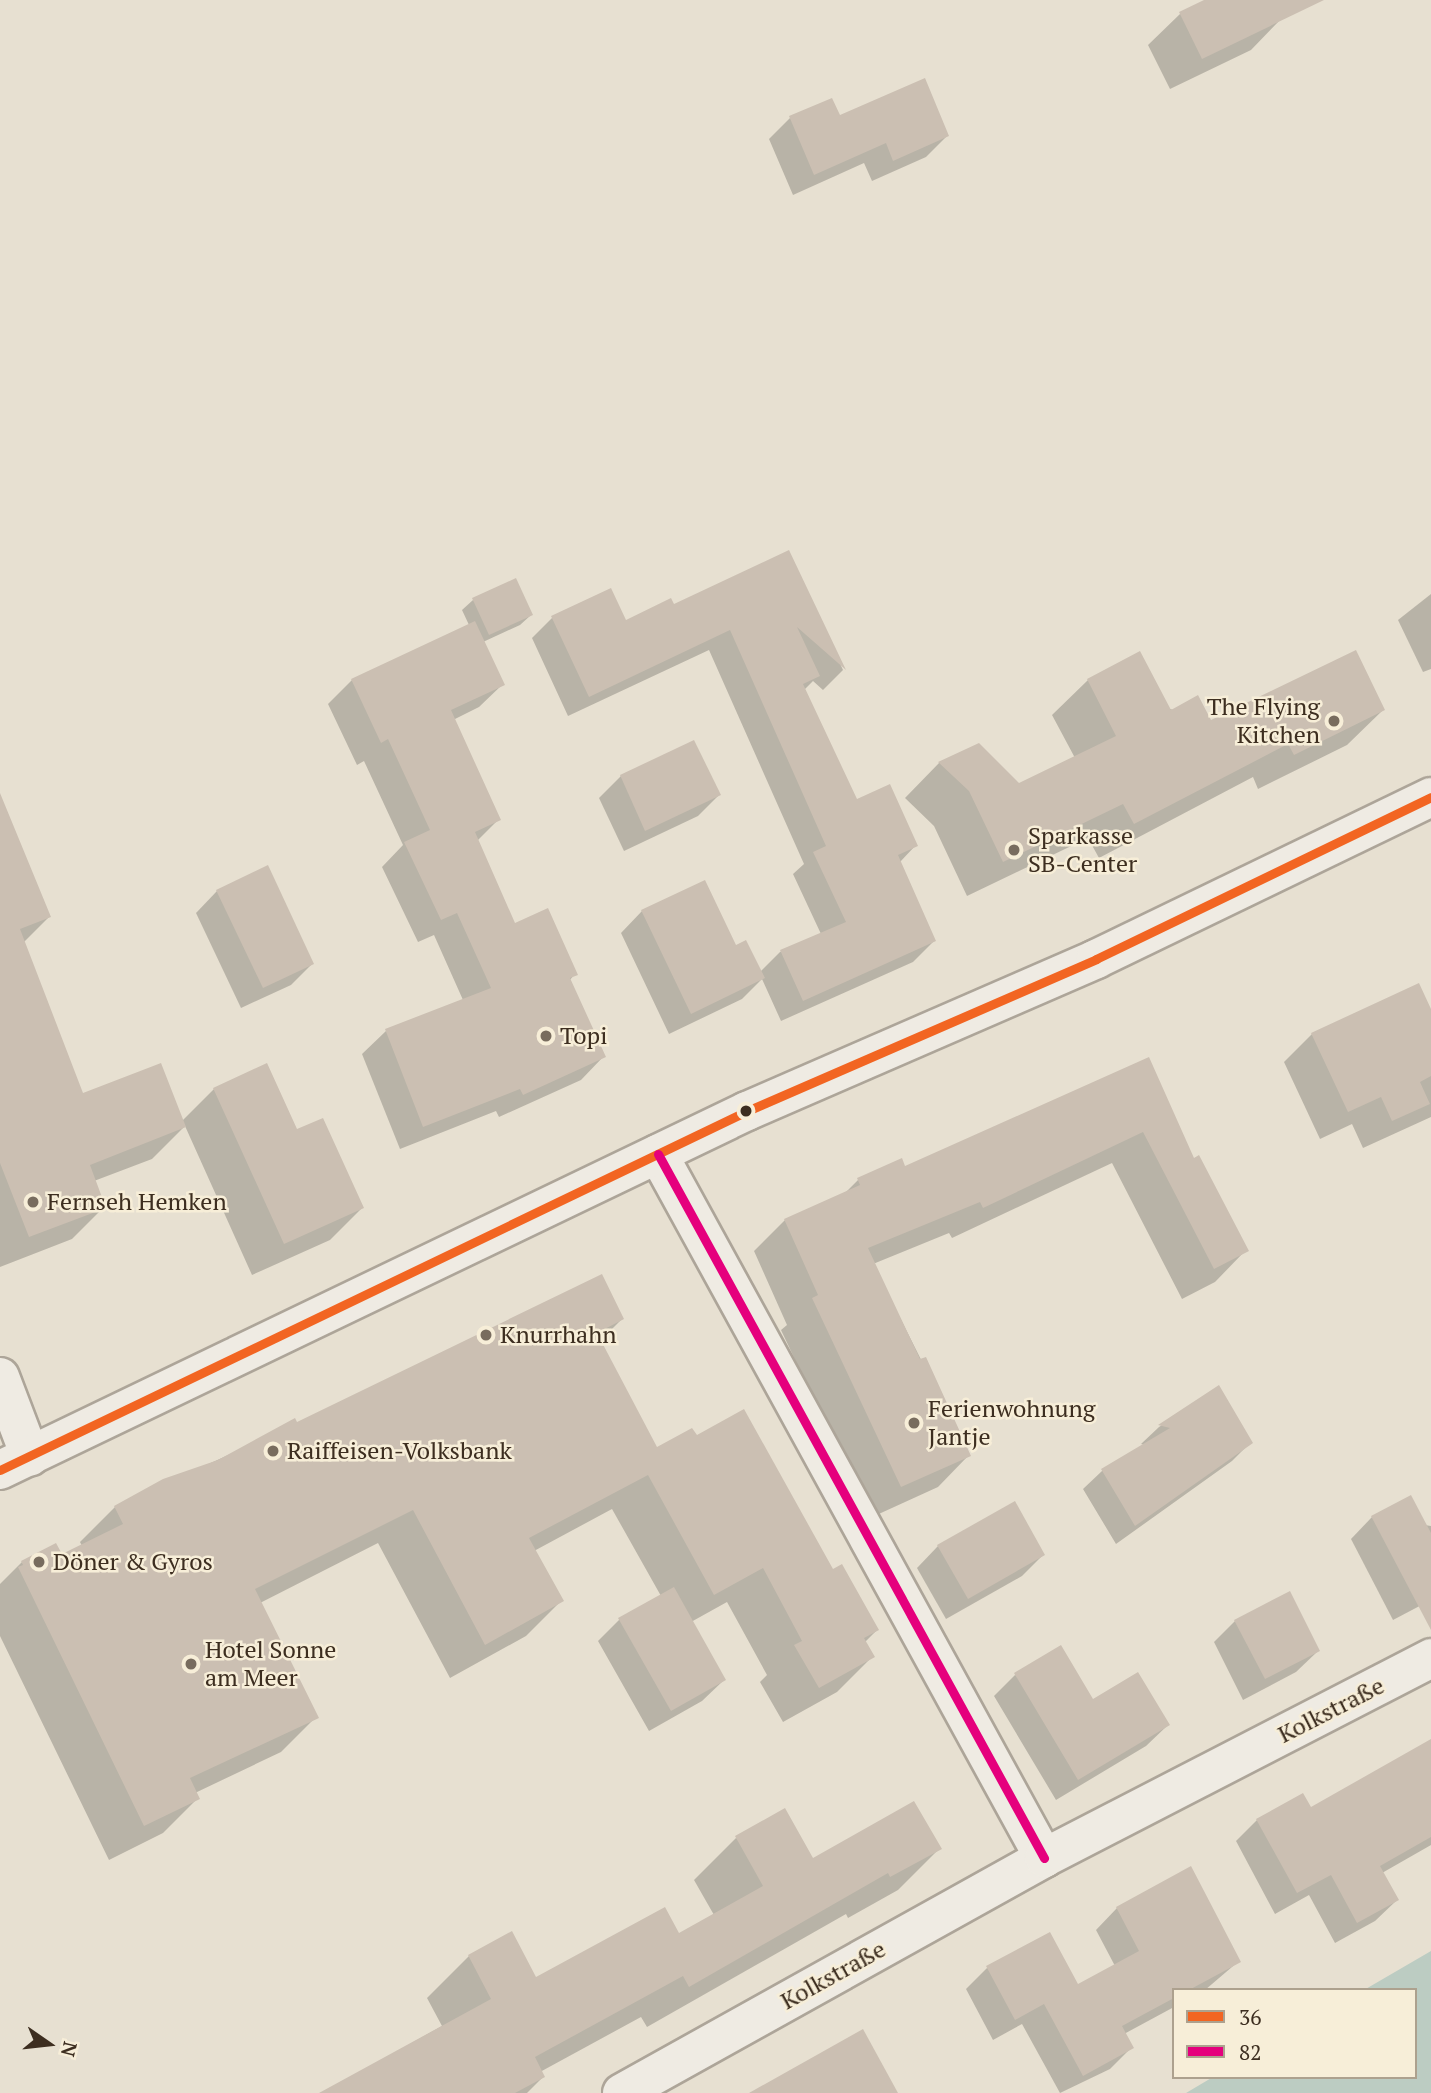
<!DOCTYPE html>
<meta charset="utf-8">
<style>
body{margin:0}
#map{position:relative;width:1431px;height:2093px;overflow:hidden;background:#e7e0d1;font-family:"PT Serif",serif}
div>[style]{position:absolute}
.water>*{inset:0;background:#bcccc2}
.shadow>*{inset:0;background:#0003}
.building>*{inset:0;background:#cbbfb2}
.roads{filter:drop-shadow(2px 0 #ada599) drop-shadow(-2px 0 #ada599) drop-shadow(0 2px #ada599) drop-shadow(0 -2px #ada599)}
.minor>*{height:38px;margin:-19px;padding:0 19px;transform-origin:19px;border-radius:19px;background:#efebe3}
.bus-1>*{height:9px;margin:-4.5px;padding:0 4.5px;transform-origin:4.5px;border-radius:4.5px;background:#f26522}
.bus-2>*{height:9px;margin:-4.5px;padding:0 4.5px;transform-origin:4.5px;border-radius:4.5px;background:#e5007d}
.dots>*{width:19px;height:19px;translate:-50% -50%;box-sizing:border-box;border:4px solid #f7eed8;border-radius:50%}
span{translate:-50% -50%;white-space:nowrap;text-align:center;line-height:1.15;-webkit-text-stroke:5px #f7eed8;paint-order:stroke}
.poi-label{font-size:24px;color:#3d2e20}
.right{translate:-100% -50%;text-align:right}
.left{translate:0 -50%;text-align:left}
.street-label{font-size:24px;color:#3d2e20}
.legend{position:absolute;left:1172px;top:1988px;width:245px;height:91px;box-sizing:border-box;background:#f7eed8;border:2px solid #ada18e;margin:0;padding:9px 12px;list-style:none;font-size:21px;color:#3d2e20}
.legend li{display:flex;align-items:center;gap:14px;height:35px}
.legend b{width:35px;border:2px solid #ada18e}
.north{position:absolute;left:14px;top:2009px;width:70px;height:70px;-webkit-text-stroke:5px #f7eed8;paint-order:stroke;rotate:104deg;font-size:19px;font-weight:700;line-height:28px;text-align:center;color:#3d2e20}
.north::after{content:'';display:block;margin:auto;width:24px;height:32px;background:#3d2e20;clip-path:polygon(50% 0,100% 100%,50% 72%,0 100%)}
</style>
<div id="map">
<div class="water">
<i style="clip-path:polygon(1431px 1951px,1431px 2093px,1186px 2093px,1213px 2077px,1415px 2077px,1415px 1990px,1364px 1990px)"></i>
</div>
<div class="shadow">
<i style="clip-path:polygon(1208px 0,1321px 0,1280px 20px,1251px 50px,1170px 89px,1148px 45px,1180px 14px)"></i>
<i style="clip-path:polygon(839px 117px,947px 136px,926px 157px,872px 181px,864px 163px,793px 195px,769px 139px,790px 118px)"></i>
<i style="clip-path:polygon(788px 552px,843px 670px,823px 690px,813px 681px,804px 690px,856px 802px,916px 845px,900px 862px,934px 941px,913px 962px,781px 1021px,762px 979px,742px 999px,669px 1034px,621px 933px,642px 911px,735px 947px,760px 972px,780px 952px,821px 934px,793px 874px,804px 864px,709px 650px,568px 716px,532px 638px,552px 618px,625px 622px,673px 606px)"></i>
<i style="clip-path:polygon(1431px 594px,1431px 669px,1423px 672px,1398px 620px)"></i>
<i style="clip-path:polygon(473px 600px,531px 615px,520px 625px,483px 642px,503px 684px,479px 707px,453px 720px,499px 819px,477px 841px,514px 925px,575px 974px,569px 981px,604px 1056px,581px 1080px,499px 1117px,496px 1111px,400px 1149px,362px 1054px,386px 1031px,463px 1000px,434px 935px,418px 942px,382px 867px,403px 845px,364px 761px,357px 765px,328px 704px,352px 680px,469px 625px,462px 610px)"></i>
<i style="clip-path:polygon(1088px 680px,1210px 723px,1383px 710px,1347px 745px,1258px 789px,1253px 777px,1099px 858px,1088px 838px,967px 896px,934px 826px,905px 798px,939px 763px,979px 745px,1019px 785px,1075px 758px,1052px 715px)"></i>
<i style="clip-path:polygon(621px 776px,719px 795px,698px 816px,624px 851px,599px 798px)"></i>
<i style="clip-path:polygon(0 865px,49px 917px,24px 942px,82px 1095px,182px 1121px,214px 1089px,296px 1132px,362px 1208px,330px 1240px,252px 1275px,185px 1126px,152px 1159px,94px 1181px,104px 1207px,72px 1239px,0 1267px)"></i>
<i style="clip-path:polygon(217px 891px,312px 964px,291px 985px,241px 1008px,196px 913px)"></i>
<i style="clip-path:polygon(1431px 1013px,1431px 1117px,1363px 1148px,1352px 1124px,1320px 1139px,1284px 1062px,1312px 1034px)"></i>
<i style="clip-path:polygon(1148px 1059px,1193px 1160px,1246px 1250px,1215px 1282px,1182px 1299px,1112px 1163px,952px 1238px,949px 1233px,873px 1264px,969px 1455px,938px 1487px,870px 1518px,781px 1330px,787px 1325px,754px 1251px,785px 1220px,844px 1194px,858px 1180px,905px 1169px)"></i>
<i style="clip-path:polygon(622px 1319px,599px 1342px,657px 1449px,832px 1571px,877px 1630px,864px 1643px,872px 1657px,837px 1692px,783px 1722px,760px 1682px,767px 1675px,727px 1602px,691px 1622px,724px 1680px,702px 1701px,649px 1731px,598px 1641px,619px 1620px,661px 1596px,612px 1509px,534px 1551px,561px 1601px,526px 1636px,450px 1678px,378px 1543px,260px 1603px,316px 1717px,281px 1752px,195px 1793px,198px 1798px,163px 1833px,109px 1860px,0 1636px,0 1584px,22px 1562px,61px 1557px,82px 1546px,80px 1542px,115px 1507px,296px 1424px)"></i>
<i style="clip-path:polygon(1218px 1388px,1251px 1442px,1232px 1461px,1116px 1544px,1083px 1489px,1102px 1471px,1145px 1445px,1141px 1444px,1159px 1427px)"></i>
<i style="clip-path:polygon(1372px 1517px,1431px 1526px,1431px 1600px,1393px 1620px,1351px 1539px)"></i>
<i style="clip-path:polygon(938px 1546px,1043px 1555px,1022px 1576px,946px 1619px,917px 1568px)"></i>
<i style="clip-path:polygon(1235px 1621px,1318px 1651px,1296px 1672px,1243px 1700px,1214px 1642px)"></i>
<i style="clip-path:polygon(1015px 1675px,1093px 1702px,1168px 1725px,1146px 1746px,1056px 1800px,994px 1696px)"></i>
<i style="clip-path:polygon(1431px 1741px,1431px 1845px,1382px 1873px,1397px 1900px,1375px 1921px,1335px 1943px,1309px 1895px,1275px 1914px,1236px 1841px,1257px 1820px,1310px 1810px)"></i>
<i style="clip-path:polygon(736px 1838px,812px 1860px,940px 1848px,898px 1890px,848px 1918px,846px 1914px,647px 2027px,641px 2017px,540px 2072px,543px 2077px,527px 2093px,323px 2093px,442px 2026px,427px 1998px,469px 1956px,536px 1980px,678px 1935px,714px 1915px,694px 1880px)"></i>
<i style="clip-path:polygon(1117px 1908px,1239px 1961px,1205px 1990px,1174px 1990px,1174px 2007px,1124px 2034px,1131px 2048px,1110px 2069px,1060px 2093px,1022px 2024px,993px 2040px,966px 1989px,987px 1968px,1077px 1987px,1115px 1966px,1096px 1930px)"></i>
</div>
<div class="building">
<i style="clip-path:polygon(1204px 0,1324px 0,1202px 59px,1179px 12px)"></i>
<i style="clip-path:polygon(925px 78px,949px 136px,893px 161px,886px 143px,814px 175px,789px 116px,832px 98px,840px 115px)"></i>
<i style="clip-path:polygon(789px 550px,846px 670px,797px 627px,820px 676px,803px 684px,857px 799px,890px 784px,918px 846px,898px 855px,936px 941px,803px 1001px,780px 950px,846px 922px,813px 852px,826px 846px,730px 630px,589px 697px,551px 616px,611px 588px,626px 620px,671px 598px,674px 604px)"></i>
<i style="clip-path:polygon(516px 578px,533px 615px,489px 635px,472px 598px)"></i>
<i style="clip-path:polygon(475px 621px,505px 685px,451px 710px,501px 820px,475px 832px,515px 923px,548px 908px,578px 975px,570px 978px,606px 1057px,523px 1095px,520px 1089px,423px 1127px,385px 1029px,491px 988px,457px 913px,441px 920px,404px 842px,430px 830px,388px 739px,381px 743px,351px 679px)"></i>
<i style="clip-path:polygon(1356px 650px,1385px 710px,1294px 755px,1288px 744px,1134px 824px,1123px 804px,1003px 862px,969px 791px,938px 762px,979px 743px,1019px 783px,1116px 736px,1087px 679px,1140px 651px,1171px 710px,1198px 695px,1211px 720px)"></i>
<i style="clip-path:polygon(694px 740px,721px 795px,645px 831px,620px 775px)"></i>
<i style="clip-path:polygon(0 793px,51px 917px,20px 929px,83px 1093px,161px 1063px,186px 1127px,90px 1165px,106px 1208px,29px 1237px,0 1163px)"></i>
<i style="clip-path:polygon(268px 865px,314px 964px,263px 988px,216px 890px)"></i>
<i style="clip-path:polygon(705px 880px,736px 945px,746px 940px,765px 978px,691px 1014px,641px 910px)"></i>
<i style="clip-path:polygon(1419px 983px,1431px 1009px,1431px 1076px,1420px 1082px,1430px 1104px,1392px 1121px,1381px 1097px,1348px 1112px,1311px 1033px)"></i>
<i style="clip-path:polygon(1149px 1057px,1194px 1158px,1199px 1155px,1249px 1251px,1214px 1269px,1143px 1132px,983px 1208px,980px 1202px,868px 1248px,920px 1359px,926px 1357px,971px 1456px,901px 1487px,812px 1298px,818px 1295px,784px 1219px,860px 1185px,857px 1178px,902px 1158px,905px 1166px)"></i>
<i style="clip-path:polygon(267px 1063px,297px 1129px,323px 1118px,364px 1208px,284px 1244px,213px 1088px)"></i>
<i style="clip-path:polygon(602px 1274px,624px 1319px,597px 1333px,657px 1447px,692px 1428px,697px 1435px,744px 1409px,833px 1569px,842px 1564px,879px 1630px,864px 1638px,875px 1657px,819px 1688px,794px 1645px,802px 1641px,763px 1568px,714px 1595px,648px 1475px,529px 1538px,564px 1601px,485px 1645px,413px 1510px,255px 1589px,319px 1718px,190px 1778px,200px 1799px,144px 1826px,18px 1567px,23px 1565px,21px 1561px,56px 1543px,62px 1554px,123px 1524px,114px 1506px,163px 1479px,218px 1460px,295px 1418px,297px 1422px)"></i>
<i style="clip-path:polygon(1219px 1385px,1253px 1443px,1135px 1526px,1101px 1469px,1170px 1428px,1158px 1425px)"></i>
<i style="clip-path:polygon(1411px 1495px,1431px 1533px,1431px 1630px,1371px 1516px)"></i>
<i style="clip-path:polygon(1015px 1501px,1045px 1555px,968px 1599px,937px 1545px)"></i>
<i style="clip-path:polygon(674px 1587px,726px 1680px,671px 1711px,618px 1618px)"></i>
<i style="clip-path:polygon(1290px 1591px,1320px 1651px,1265px 1679px,1234px 1620px)"></i>
<i style="clip-path:polygon(1061px 1645px,1093px 1699px,1138px 1672px,1170px 1725px,1078px 1780px,1014px 1673px)"></i>
<i style="clip-path:polygon(1431px 1739px,1431px 1837px,1380px 1866px,1399px 1900px,1357px 1923px,1331px 1875px,1297px 1893px,1256px 1819px,1303px 1793px,1311px 1807px)"></i>
<i style="clip-path:polygon(914px 1801px,942px 1849px,890px 1877px,888px 1873px,689px 1987px,683px 1976px,535px 2057px,545px 2077px,515px 2093px,319px 2093px,491px 1999px,468px 1955px,512px 1931px,536px 1977px,665px 1907px,679px 1933px,763px 1886px,735px 1836px,785px 1808px,813px 1858px)"></i>
<i style="clip-path:polygon(1191px 1866px,1241px 1962px,1189px 1990px,1174px 1990px,1174px 1998px,1122px 2026px,1134px 2048px,1083px 2076px,1044px 2004px,1015px 2020px,986px 1966px,1050px 1932px,1078px 1984px,1139px 1951px,1116px 1907px)"></i>
<i style="clip-path:polygon(863px 2029px,898px 2093px,749px 2093px)"></i>
</div>
<div class="roads">
<div class="minor">
<i style="left:658px;top:1154px;width:803px;rotate:61.26deg"></i>
<i style="left:0;top:1377px;width:85px;rotate:69.2deg"></i>
<i style="left:0;top:1470px;width:829px;rotate:-25.67deg"></i>
<i style="left:747px;top:1111px;width:381px;rotate:-23.5deg"></i>
<i style="left:1096px;top:959px;width:372px;rotate:-25.8deg"></i>
<i style="left:622px;top:2093px;width:483px;rotate:-29.1deg"></i>
<i style="left:1044px;top:1858px;width:436px;rotate:-27.3deg"></i>
</div>
</div>
<div class="bus-1">
<i style="left:0;top:1470px;width:829px;rotate:-25.67deg"></i>
<i style="left:747px;top:1111px;width:381px;rotate:-23.5deg"></i>
<i style="left:1096px;top:959px;width:372px;rotate:-25.8deg"></i>
</div>
<div class="bus-2">
<i style="left:658px;top:1154px;width:803px;rotate:61.26deg"></i>
</div>
<div class="dots">
<i style="left:1334px;top:721px;background:#786c5e"></i>
<i style="left:1014px;top:850px;background:#786c5e"></i>
<i style="left:546px;top:1036px;background:#786c5e"></i>
<i style="left:746px;top:1111px;background:#3d2e20"></i>
<i style="left:33px;top:1202px;background:#786c5e"></i>
<i style="left:486px;top:1335px;background:#786c5e"></i>
<i style="left:914px;top:1423px;background:#786c5e"></i>
<i style="left:273px;top:1451px;background:#786c5e"></i>
<i style="left:39px;top:1562px;background:#786c5e"></i>
<i style="left:191px;top:1664px;background:#786c5e"></i>
</div>
<div class="poi-label">
<span class="right" style="left:1320px;top:721px">The Flying<br>Kitchen</span>
<span class="left" style="left:1028px;top:850px">Sparkasse<br>SB-Center</span>
<span class="left" style="left:560px;top:1036px">Topi</span>
<span class="left" style="left:47px;top:1202px">Fernseh Hemken</span>
<span class="left" style="left:500px;top:1335px">Knurrhahn</span>
<span class="left" style="left:928px;top:1423px">Ferienwohnung<br>Jantje</span>
<span class="left" style="left:287px;top:1451px">Raiffeisen-Volksbank</span>
<span class="left" style="left:53px;top:1562px">Döner &amp; Gyros</span>
<span class="left" style="left:205px;top:1664px">Hotel Sonne<br>am Meer</span>
</div>
<div class="street-label">
<span style="left:1331px;top:1710px;rotate:-27deg">Kolkstraße</span>
<span style="left:833px;top:1975px;rotate:-29deg">Kolkstraße</span>
</div>
<ul class="legend">
<li><b style="height:9px;background:#f26522"></b>36</li>
<li><b style="height:9px;background:#e5007d"></b>82</li>
</ul>
<div class="north">N</div>
</div>
